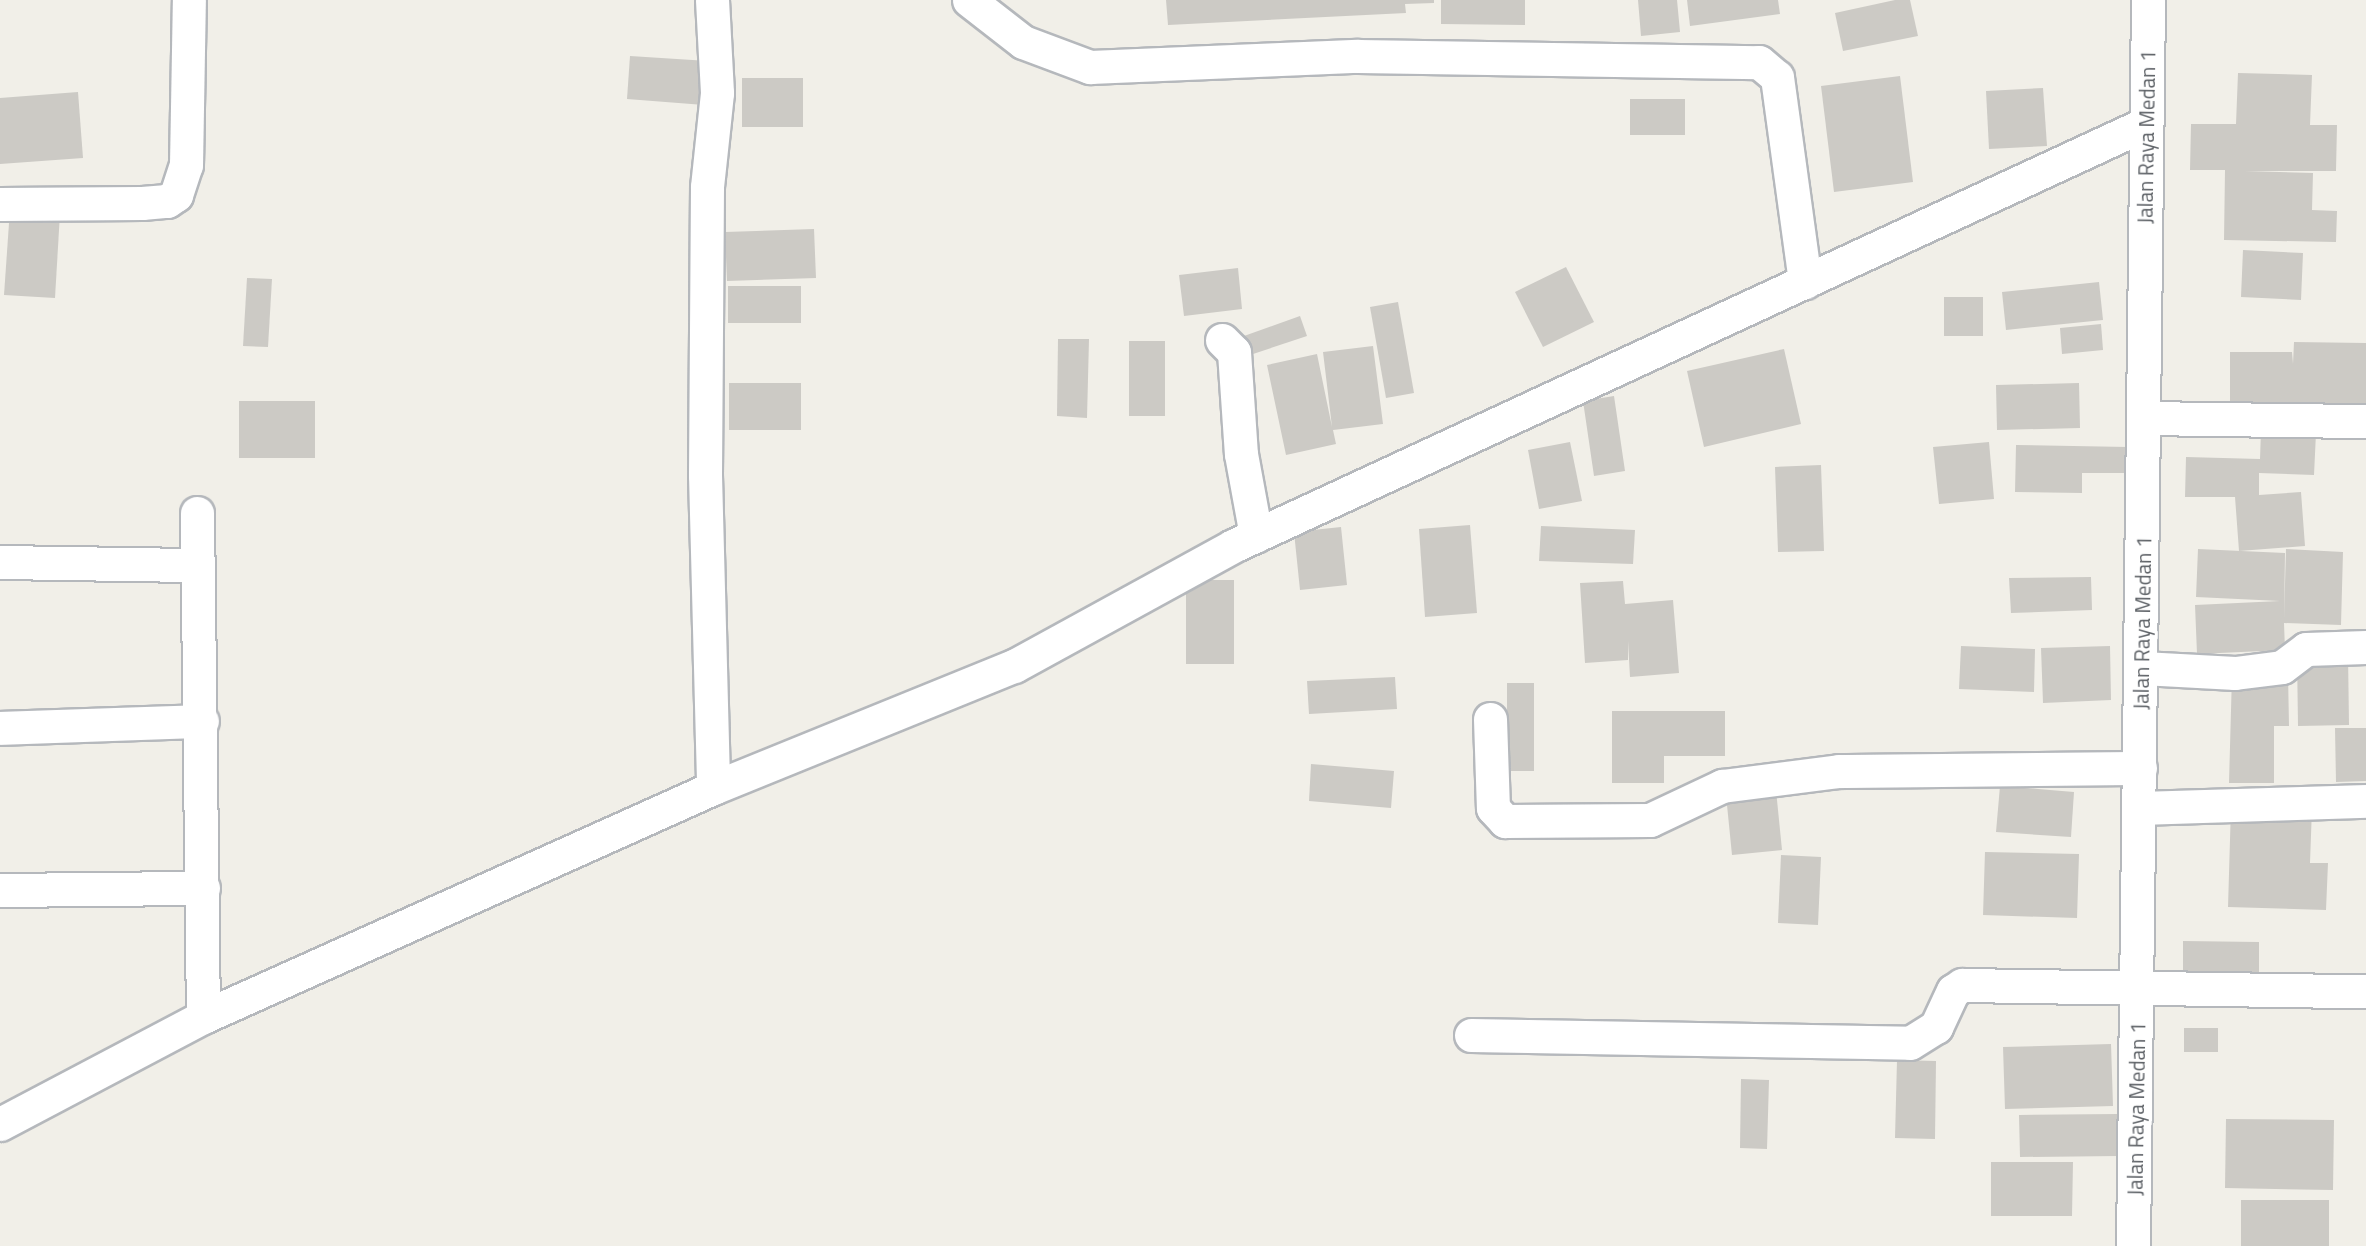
<!DOCTYPE html>
<style>
body{margin:0}
#map{position:relative;width:2366px;height:1246px;overflow:hidden;background:#f1efe8;font-family:"Titillium Web",sans-serif}
div>[style]{position:absolute}
.building>*{inset:0;background:#cccac5}
.roads{filter:drop-shadow(2px 0 #b5b8bc) drop-shadow(-2px 0 #b5b8bc) drop-shadow(0 2px #b5b8bc) drop-shadow(0 -2px #b5b8bc)}
.street>*{height:33px;margin:-16.5px;padding:0 16.5px;transform-origin:16.5px;border-radius:16.5px;background:#fff}
.secondary>*{height:33px;margin:-16.5px;padding:0 16.5px;transform-origin:16.5px;border-radius:16.5px;background:#fff}
span{translate:-50% -50%;white-space:nowrap;text-align:center;line-height:1.15;-webkit-text-stroke:6px #fff;paint-order:stroke}
.street-label{font-size:21px;color:#5f6368}
</style>
<div id="map">
<div class="building">
<i style="clip-path:polygon(1166px 0,1434px 0,1434px 3px,1405px 4px,1406px 13px,1168px 25px)"></i>
<i style="clip-path:polygon(1441px 0,1525px 0,1525px 25px,1441px 24px)"></i>
<i style="clip-path:polygon(1638px 0,1677px 0,1680px 32px,1641px 36px)"></i>
<i style="clip-path:polygon(1687px 0,1778px 0,1780px 14px,1690px 26px)"></i>
<i style="clip-path:polygon(1895px 0,1910px 0,1918px 36px,1843px 51px,1835px 13px)"></i>
<i style="clip-path:polygon(630px 56px,708px 61px,704px 105px,627px 99px)"></i>
<i style="clip-path:polygon(2238px 73px,2312px 75px,2310px 125px,2337px 125px,2336px 171px,2245px 171px,2313px 173px,2312px 210px,2337px 211px,2336px 242px,2224px 240px,2225px 170px,2190px 170px,2191px 124px,2236px 124px)"></i>
<i style="clip-path:polygon(1900px 76px,1913px 182px,1834px 192px,1821px 86px)"></i>
<i style="clip-path:polygon(742px 78px,803px 78px,803px 127px,742px 127px)"></i>
<i style="clip-path:polygon(2043px 88px,2047px 146px,1989px 149px,1986px 91px)"></i>
<i style="clip-path:polygon(78px 92px,83px 158px,0 164px,0 98px)"></i>
<i style="clip-path:polygon(1630px 99px,1685px 99px,1685px 135px,1630px 135px)"></i>
<i style="clip-path:polygon(10px 209px,60px 213px,55px 298px,4px 295px)"></i>
<i style="clip-path:polygon(814px 229px,816px 278px,727px 281px,725px 232px)"></i>
<i style="clip-path:polygon(2243px 250px,2303px 253px,2301px 300px,2241px 297px)"></i>
<i style="clip-path:polygon(1566px 267px,1594px 322px,1543px 347px,1515px 292px)"></i>
<i style="clip-path:polygon(1238px 268px,1242px 309px,1184px 316px,1179px 275px)"></i>
<i style="clip-path:polygon(247px 278px,272px 279px,268px 347px,243px 346px)"></i>
<i style="clip-path:polygon(2099px 282px,2103px 320px,2006px 330px,2002px 292px)"></i>
<i style="clip-path:polygon(728px 286px,801px 286px,801px 323px,728px 323px)"></i>
<i style="clip-path:polygon(1944px 297px,1983px 297px,1983px 336px,1944px 336px)"></i>
<i style="clip-path:polygon(1398px 302px,1414px 393px,1386px 398px,1370px 307px)"></i>
<i style="clip-path:polygon(1300px 316px,1307px 336px,1250px 355px,1244px 336px)"></i>
<i style="clip-path:polygon(2101px 324px,2103px 350px,2062px 354px,2060px 328px)"></i>
<i style="clip-path:polygon(1058px 339px,1089px 339px,1087px 418px,1057px 416px)"></i>
<i style="clip-path:polygon(1129px 341px,1165px 341px,1165px 416px,1129px 416px)"></i>
<i style="clip-path:polygon(2294px 342px,2366px 343px,2366px 406px,2230px 404px,2230px 352px,2292px 352px,2293px 364px)"></i>
<i style="clip-path:polygon(1373px 346px,1383px 424px,1333px 430px,1336px 444px,1286px 455px,1267px 365px,1317px 354px,1332px 427px,1323px 352px)"></i>
<i style="clip-path:polygon(1784px 349px,1801px 424px,1704px 447px,1687px 371px)"></i>
<i style="clip-path:polygon(729px 383px,801px 383px,801px 430px,729px 430px)"></i>
<i style="clip-path:polygon(2079px 383px,2080px 428px,1997px 430px,1996px 385px)"></i>
<i style="clip-path:polygon(1614px 396px,1625px 471px,1594px 476px,1583px 401px)"></i>
<i style="clip-path:polygon(239px 401px,315px 401px,315px 458px,239px 458px)"></i>
<i style="clip-path:polygon(2261px 430px,2316px 433px,2314px 475px,2259px 473px,2259px 495px,2301px 492px,2305px 546px,2239px 551px,2235px 497px,2185px 497px,2186px 457px,2260px 459px)"></i>
<i style="clip-path:polygon(1570px 442px,1582px 501px,1539px 509px,1528px 450px)"></i>
<i style="clip-path:polygon(1989px 442px,1994px 499px,1939px 504px,1933px 447px)"></i>
<i style="clip-path:polygon(2016px 445px,2128px 447px,2128px 473px,2082px 473px,2082px 493px,2015px 492px)"></i>
<i style="clip-path:polygon(1821px 465px,1824px 551px,1778px 552px,1775px 467px)"></i>
<i style="clip-path:polygon(1470px 525px,1477px 613px,1425px 617px,1419px 529px)"></i>
<i style="clip-path:polygon(1541px 526px,1635px 530px,1633px 564px,1539px 561px)"></i>
<i style="clip-path:polygon(1341px 527px,1347px 585px,1300px 590px,1294px 532px)"></i>
<i style="clip-path:polygon(2198px 549px,2285px 553px,2284px 619px,2286px 549px,2343px 552px,2341px 625px,2284px 623px,2285px 650px,2197px 654px,2195px 605px,2280px 601px,2196px 597px)"></i>
<i style="clip-path:polygon(2091px 577px,2092px 610px,2011px 613px,2009px 578px)"></i>
<i style="clip-path:polygon(1186px 580px,1234px 580px,1234px 664px,1186px 664px)"></i>
<i style="clip-path:polygon(1623px 581px,1625px 604px,1673px 600px,1679px 673px,1630px 677px,1628px 641px,1628px 660px,1585px 663px,1580px 583px)"></i>
<i style="clip-path:polygon(1961px 646px,2035px 649px,2034px 692px,1959px 689px)"></i>
<i style="clip-path:polygon(2110px 646px,2111px 700px,2043px 703px,2041px 648px)"></i>
<i style="clip-path:polygon(2348px 654px,2349px 725px,2298px 726px,2297px 655px)"></i>
<i style="clip-path:polygon(2288px 673px,2289px 726px,2274px 726px,2274px 783px,2229px 783px,2232px 674px)"></i>
<i style="clip-path:polygon(1395px 677px,1397px 709px,1309px 714px,1307px 681px)"></i>
<i style="clip-path:polygon(1507px 683px,1534px 683px,1534px 771px,1507px 771px)"></i>
<i style="clip-path:polygon(1612px 711px,1725px 711px,1725px 756px,1664px 756px,1664px 783px,1612px 783px)"></i>
<i style="clip-path:polygon(2335px 728px,2366px 728px,2366px 781px,2336px 782px)"></i>
<i style="clip-path:polygon(1311px 764px,1394px 771px,1391px 808px,1309px 801px)"></i>
<i style="clip-path:polygon(2000px 786px,2074px 792px,2071px 837px,1996px 832px)"></i>
<i style="clip-path:polygon(1776px 790px,1782px 850px,1732px 855px,1726px 795px)"></i>
<i style="clip-path:polygon(2231px 806px,2312px 808px,2310px 863px,2328px 863px,2326px 910px,2228px 907px)"></i>
<i style="clip-path:polygon(1985px 852px,2079px 854px,2077px 918px,1983px 915px)"></i>
<i style="clip-path:polygon(1781px 855px,1821px 857px,1818px 925px,1778px 923px)"></i>
<i style="clip-path:polygon(2183px 941px,2259px 942px,2259px 972px,2183px 972px)"></i>
<i style="clip-path:polygon(2184px 1028px,2218px 1028px,2218px 1052px,2184px 1052px)"></i>
<i style="clip-path:polygon(2111px 1044px,2113px 1106px,2005px 1109px,2003px 1047px)"></i>
<i style="clip-path:polygon(1897px 1060px,1936px 1061px,1935px 1139px,1895px 1138px)"></i>
<i style="clip-path:polygon(1741px 1079px,1769px 1080px,1767px 1149px,1740px 1148px)"></i>
<i style="clip-path:polygon(2118px 1114px,2118px 1156px,2020px 1157px,2019px 1115px)"></i>
<i style="clip-path:polygon(2226px 1119px,2334px 1120px,2333px 1190px,2225px 1188px)"></i>
<i style="clip-path:polygon(1991px 1162px,2073px 1162px,2072px 1216px,1991px 1216px)"></i>
<i style="clip-path:polygon(2241px 1200px,2329px 1200px,2329px 1246px,2241px 1246px)"></i>
</div>
<div class="roads">
<div class="street">
<i style="left:712px;top:0;width:93px;rotate:86.9deg"></i>
<i style="left:717px;top:93px;width:95px;rotate:96.1deg"></i>
<i style="left:707px;top:187px;width:288px;rotate:90.4deg"></i>
<i style="left:705px;top:475px;width:313px;rotate:88.5deg"></i>
<i style="left:969px;top:0;width:68px;rotate:37.9deg"></i>
<i style="left:1023px;top:42px;width:72px;rotate:20.5deg"></i>
<i style="left:1090px;top:67px;width:268px;rotate:-2.4deg"></i>
<i style="left:1358px;top:56px;width:401px;rotate:0.9deg"></i>
<i style="left:1759px;top:62px;width:23px;rotate:40deg"></i>
<i style="left:1777px;top:77px;width:207px;rotate:82.2deg"></i>
<i style="left:0;top:204px;width:142px;rotate:-0.4deg"></i>
<i style="left:142px;top:203px;width:25px;rotate:-5deg"></i>
<i style="left:167px;top:201px;width:11px;rotate:-34deg"></i>
<i style="left:176px;top:195px;width:32px;rotate:-72deg"></i>
<i style="left:186px;top:165px;width:165px;rotate:-89deg"></i>
<i style="left:1222px;top:340px;width:17px;rotate:45deg"></i>
<i style="left:1234px;top:352px;width:102px;rotate:86.1deg"></i>
<i style="left:1241px;top:454px;width:83px;rotate:79.6deg"></i>
<i style="left:2143px;top:418px;width:223px;rotate:0.8deg"></i>
<i style="left:197px;top:513px;width:504px;rotate:89.32deg"></i>
<i style="left:0;top:562px;width:198px;rotate:0.9deg"></i>
<i style="left:2142px;top:668px;width:93px;rotate:3.1deg"></i>
<i style="left:2235px;top:673px;width:47px;rotate:-7.3deg"></i>
<i style="left:2282px;top:667px;width:30px;rotate:-37deg"></i>
<i style="left:2306px;top:649px;width:60px;rotate:-1.9deg"></i>
<i style="left:1490px;top:719px;width:89px;rotate:88.1deg"></i>
<i style="left:1493px;top:808px;width:18px;rotate:47deg"></i>
<i style="left:1505px;top:821px;width:145px;rotate:-0.4deg"></i>
<i style="left:1650px;top:820px;width:80px;rotate:-25.3deg"></i>
<i style="left:1722px;top:786px;width:118px;rotate:-7.3deg"></i>
<i style="left:1839px;top:771px;width:301px;rotate:-0.6deg"></i>
<i style="left:0;top:728px;width:202px;rotate:-2deg"></i>
<i style="left:2140px;top:808px;width:226px;rotate:-1.8deg"></i>
<i style="left:0;top:890px;width:203px;rotate:-0.6deg"></i>
<i style="left:1471px;top:1035px;width:439px;rotate:1deg"></i>
<i style="left:1910px;top:1043px;width:31px;rotate:-32deg"></i>
<i style="left:1936px;top:1027px;width:40px;rotate:-65deg"></i>
<i style="left:1953px;top:991px;width:11px;rotate:-34deg"></i>
<i style="left:1962px;top:985px;width:404px;rotate:0.9deg"></i>
<i style="left:0;top:1124px;width:229px;rotate:-27.8deg"></i>
<i style="left:203px;top:1017px;width:559px;rotate:-24.18deg"></i>
<i style="left:713px;top:788px;width:325px;rotate:-22.1deg"></i>
<i style="left:1014px;top:666px;width:250px;rotate:-28.7deg"></i>
<i style="left:1233px;top:546px;width:1005px;rotate:-24.83deg"></i>
</div>
<div class="secondary">
<i style="left:2133px;top:1246px;width:1246px;rotate:-89.31deg"></i>
</div>
</div>
<div class="street-label">
<span style="left:2146px;top:137px;rotate:-89deg">Jalan Raya Medan 1</span>
<span style="left:2142px;top:623px;rotate:-89deg">Jalan Raya Medan 1</span>
<span style="left:2136px;top:1109px;rotate:-89deg">Jalan Raya Medan 1</span>
</div>
</div>
